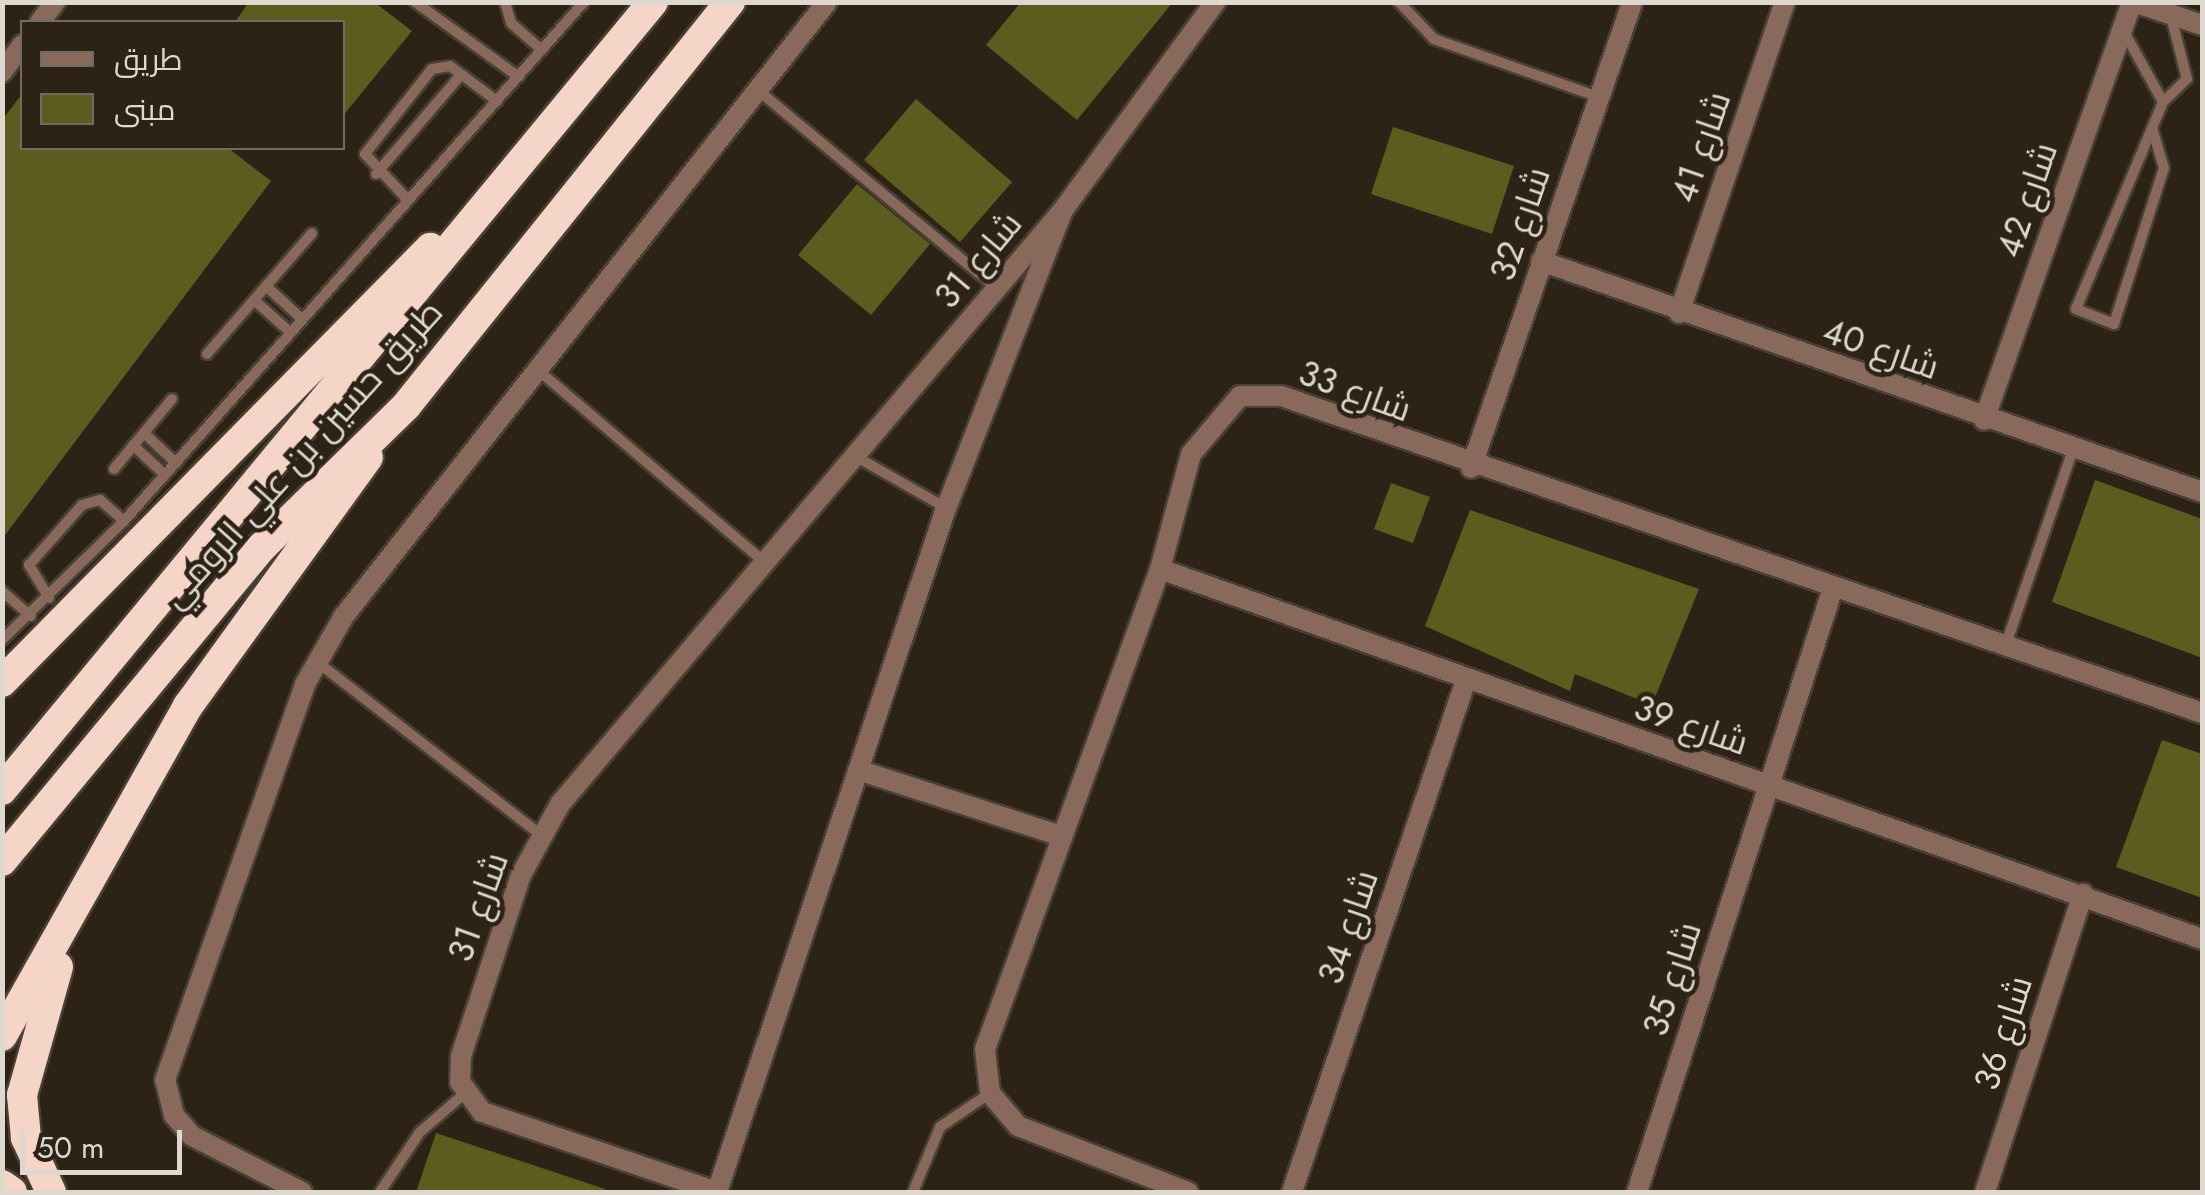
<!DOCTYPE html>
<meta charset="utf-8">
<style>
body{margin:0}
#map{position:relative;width:2205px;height:1195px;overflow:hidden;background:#2c2316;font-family:Jost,Cairo,sans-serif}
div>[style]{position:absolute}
.building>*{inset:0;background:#5d5c1f}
.roads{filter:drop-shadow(2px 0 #484034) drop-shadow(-2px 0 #484034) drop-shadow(0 2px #484034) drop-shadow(0 -2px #484034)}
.lane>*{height:10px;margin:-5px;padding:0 5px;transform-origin:5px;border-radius:5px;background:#88695b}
.street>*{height:20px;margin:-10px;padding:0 10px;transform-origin:10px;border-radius:10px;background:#88695b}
.highway>*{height:30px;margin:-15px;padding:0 15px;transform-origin:15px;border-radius:15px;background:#f5d5c7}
span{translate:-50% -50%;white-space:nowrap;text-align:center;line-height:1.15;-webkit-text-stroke:9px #2c2316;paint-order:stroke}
.street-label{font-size:35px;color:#ded8cf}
.frame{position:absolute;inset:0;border:5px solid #ded8cf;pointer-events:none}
.legend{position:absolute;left:20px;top:20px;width:325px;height:130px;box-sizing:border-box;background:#2c2316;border:2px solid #736b60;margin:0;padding:12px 18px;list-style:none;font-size:30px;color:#ded8cf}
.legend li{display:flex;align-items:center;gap:20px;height:50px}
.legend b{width:50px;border:2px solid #736b60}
.scale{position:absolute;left:20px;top:1130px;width:162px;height:45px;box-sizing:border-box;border:5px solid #ded8cf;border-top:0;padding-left:12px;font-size:30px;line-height:35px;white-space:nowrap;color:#ded8cf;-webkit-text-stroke:8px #2c2316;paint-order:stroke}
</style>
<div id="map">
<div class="building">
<i style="clip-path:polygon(249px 2px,374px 2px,412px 31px,342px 117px,342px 22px,235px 22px)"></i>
<i style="clip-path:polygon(1021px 2px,1173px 2px,1077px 120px,986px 45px)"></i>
<i style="clip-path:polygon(22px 94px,22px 148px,228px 148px,271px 181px,2px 539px,2px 120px)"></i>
<i style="clip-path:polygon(916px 99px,1012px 182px,960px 242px,864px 160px)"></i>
<i style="clip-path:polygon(1393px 127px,1514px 166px,1492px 234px,1371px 194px)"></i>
<i style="clip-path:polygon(857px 184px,930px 244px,871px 315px,798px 255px)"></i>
<i style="clip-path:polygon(2095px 480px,2202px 519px,2202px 658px,2052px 602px)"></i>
<i style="clip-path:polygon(1391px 483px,1430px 497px,1413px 543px,1374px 529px)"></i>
<i style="clip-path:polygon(1470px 510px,1699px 589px,1652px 705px,1575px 674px,1570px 691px,1425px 626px)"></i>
<i style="clip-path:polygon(2162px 740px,2202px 754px,2202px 898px,2116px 867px)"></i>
<i style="clip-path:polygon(436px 1133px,605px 1189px,604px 1192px,416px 1192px)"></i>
</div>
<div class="roads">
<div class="lane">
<i style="left:415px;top:2px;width:128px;rotate:35.8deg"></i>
<i style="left:505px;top:2px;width:22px;rotate:74deg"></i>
<i style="left:511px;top:23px;width:41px;rotate:41.1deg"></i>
<i style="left:1399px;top:2px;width:51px;rotate:46.6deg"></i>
<i style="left:1434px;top:39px;width:175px;rotate:19.4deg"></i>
<i style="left:2123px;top:30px;width:82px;rotate:60.9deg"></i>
<i style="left:759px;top:91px;width:308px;rotate:39.7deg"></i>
<i style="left:2152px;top:128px;width:42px;rotate:73.3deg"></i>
<i style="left:2164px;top:168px;width:164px;rotate:107.8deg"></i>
<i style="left:2114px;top:324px;width:41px;rotate:-158.5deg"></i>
<i style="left:2076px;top:309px;width:225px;rotate:-67.2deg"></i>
<i style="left:2163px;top:102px;width:33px;rotate:-44deg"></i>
<i style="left:2187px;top:79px;width:65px;rotate:-104.3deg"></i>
<i style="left:376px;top:174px;width:130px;rotate:-49.4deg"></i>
<i style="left:408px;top:200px;width:63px;rotate:-133.1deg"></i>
<i style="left:365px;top:154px;width:108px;rotate:-51.8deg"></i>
<i style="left:432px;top:69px;width:18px;rotate:-9deg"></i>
<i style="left:450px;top:66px;width:59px;rotate:36.7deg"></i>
<i style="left:266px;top:286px;width:49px;rotate:42.5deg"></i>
<i style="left:254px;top:300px;width:48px;rotate:41.6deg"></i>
<i style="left:207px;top:354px;width:160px;rotate:-49deg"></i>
<i style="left:538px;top:370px;width:297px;rotate:40.3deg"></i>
<i style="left:144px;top:433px;width:44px;rotate:43.2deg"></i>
<i style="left:133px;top:445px;width:44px;rotate:43.2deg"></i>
<i style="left:855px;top:456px;width:105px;rotate:29.7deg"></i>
<i style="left:114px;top:469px;width:91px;rotate:-50.4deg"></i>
<i style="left:2px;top:591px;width:38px;rotate:41deg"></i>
<i style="left:49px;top:598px;width:39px;rotate:-121deg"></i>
<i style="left:29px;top:565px;width:80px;rotate:-48.5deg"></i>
<i style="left:82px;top:505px;width:19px;rotate:-16deg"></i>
<i style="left:100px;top:500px;width:32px;rotate:41deg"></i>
<i style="left:2px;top:640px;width:170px;rotate:-44.3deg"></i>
<i style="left:124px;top:521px;width:694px;rotate:-48.45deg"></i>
<i style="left:2005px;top:647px;width:209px;rotate:-71deg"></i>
<i style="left:316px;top:661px;width:284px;rotate:37.7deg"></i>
<i style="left:380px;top:1192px;width:72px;rotate:-56.3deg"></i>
<i style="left:420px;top:1132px;width:58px;rotate:-40.8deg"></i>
<i style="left:913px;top:1192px;width:70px;rotate:-67.4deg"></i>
<i style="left:940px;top:1127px;width:60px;rotate:-34.2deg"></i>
</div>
<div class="street">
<i style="left:2134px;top:2px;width:72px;rotate:18.7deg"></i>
<i style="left:40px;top:22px;width:25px;rotate:-53deg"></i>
<i style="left:2px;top:72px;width:34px;rotate:-53deg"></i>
<i style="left:1063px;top:210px;width:320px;rotate:111.4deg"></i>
<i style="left:946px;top:508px;width:721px;rotate:108.51deg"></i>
<i style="left:717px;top:1192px;width:248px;rotate:-161.2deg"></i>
<i style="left:482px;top:1112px;width:37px;rotate:-126deg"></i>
<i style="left:460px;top:1082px;width:26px;rotate:-88deg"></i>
<i style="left:461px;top:1056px;width:191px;rotate:-71.7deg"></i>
<i style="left:521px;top:875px;width:81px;rotate:-61.2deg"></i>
<i style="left:560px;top:804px;width:778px;rotate:-49.74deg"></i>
<i style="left:1063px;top:210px;width:258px;rotate:-53.8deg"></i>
<i style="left:1541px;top:261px;width:700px;rotate:19.26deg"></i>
<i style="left:1679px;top:313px;width:329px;rotate:-71.2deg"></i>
<i style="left:1984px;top:420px;width:443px;rotate:-70.5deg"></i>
<i style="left:1471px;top:468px;width:493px;rotate:-70.9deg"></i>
<i style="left:1160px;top:569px;width:1106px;rotate:19.55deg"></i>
<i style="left:858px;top:770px;width:213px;rotate:18deg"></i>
<i style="left:302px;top:1192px;width:123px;rotate:-153deg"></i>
<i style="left:192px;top:1136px;width:28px;rotate:-131deg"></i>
<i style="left:174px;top:1115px;width:36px;rotate:-104deg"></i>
<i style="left:165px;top:1080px;width:420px;rotate:-70.5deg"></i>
<i style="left:305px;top:684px;width:78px;rotate:-60.2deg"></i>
<i style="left:344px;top:616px;width:781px;rotate:-51.81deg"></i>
<i style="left:1188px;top:1192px;width:182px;rotate:-158.8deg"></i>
<i style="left:1018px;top:1126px;width:43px;rotate:-130.3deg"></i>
<i style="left:990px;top:1093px;width:44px;rotate:-96.5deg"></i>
<i style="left:985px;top:1049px;width:511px;rotate:-69.97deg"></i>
<i style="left:1160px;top:569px;width:119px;rotate:-74.9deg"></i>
<i style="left:1191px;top:454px;width:76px;rotate:-49.8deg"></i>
<i style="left:1240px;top:396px;width:41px"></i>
<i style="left:1281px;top:396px;width:974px;rotate:18.99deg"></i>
<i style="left:1292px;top:1192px;width:538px;rotate:-71.23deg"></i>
<i style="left:1637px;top:1192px;width:632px;rotate:-72.02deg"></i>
<i style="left:1985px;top:1192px;width:314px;rotate:-71.8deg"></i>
</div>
<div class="highway">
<i style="left:2px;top:682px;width:610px;rotate:-45.4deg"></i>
<i style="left:2px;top:790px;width:1022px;rotate:-50.44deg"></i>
<i style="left:2px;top:861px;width:408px;rotate:-50.4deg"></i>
<i style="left:262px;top:547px;width:202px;rotate:-44.4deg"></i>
<i style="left:406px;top:406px;width:518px;rotate:-51.27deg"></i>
<i style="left:2px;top:1036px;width:379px;rotate:-60.6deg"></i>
<i style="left:188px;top:706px;width:307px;rotate:-54.1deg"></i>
<i style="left:2px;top:1185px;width:12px;rotate:35deg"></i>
<i style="left:51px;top:1192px;width:60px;rotate:-114.8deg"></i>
<i style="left:26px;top:1138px;width:43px;rotate:-95.3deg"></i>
<i style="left:22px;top:1095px;width:133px;rotate:-74.3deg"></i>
</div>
</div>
<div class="street-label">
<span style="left:1701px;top:147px;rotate:-71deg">شارع 41</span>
<span style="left:2027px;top:200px;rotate:-71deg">شارع 42</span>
<span style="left:1520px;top:224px;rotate:-71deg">32 شارع</span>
<span style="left:978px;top:260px;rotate:-50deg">شارع 31</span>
<span style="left:1881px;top:349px;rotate:19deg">شارع 40</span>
<span style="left:1355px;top:391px;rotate:20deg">شارع 33</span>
<span style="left:302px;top:454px;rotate:-48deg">طريق حسين بن علي الرومي</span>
<span style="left:1691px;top:725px;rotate:19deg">شارع 39</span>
<span style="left:478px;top:907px;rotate:-70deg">شارع 31</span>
<span style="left:1348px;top:927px;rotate:-71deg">شارع 34</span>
<span style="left:1672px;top:979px;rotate:-72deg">شارع 35</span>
<span style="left:2003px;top:1033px;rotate:-72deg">شارع 36</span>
</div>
<div class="frame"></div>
<ul class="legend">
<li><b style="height:12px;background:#88695b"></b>طريق</li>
<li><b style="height:28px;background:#5d5c1f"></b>مبنى</li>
</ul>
<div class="scale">50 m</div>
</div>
